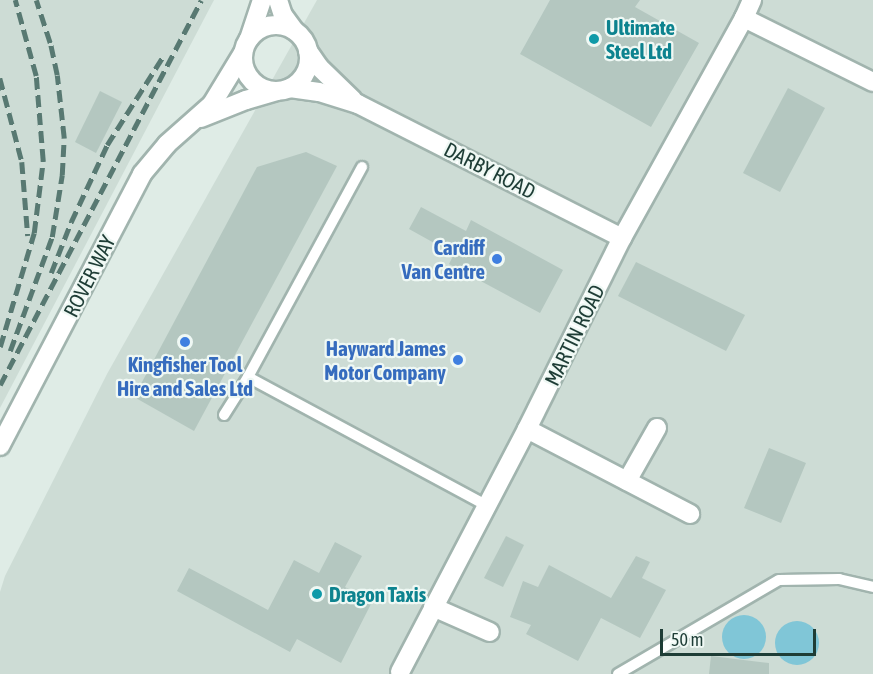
<!DOCTYPE html>
<style>
body{margin:0}
#map{position:relative;width:873px;height:674px;overflow:hidden;background:#dfece6;font-family:"Asap Condensed",sans-serif}
div>[style]{position:absolute}
.built>*{inset:0;background:#cddcd5}
.water>*{inset:0;background:#80c6d7}
.round{border-radius:50%}
.building>*{inset:0;background:#b4c7c0}
.roads{filter:drop-shadow(2px 0 #a1b4ae) drop-shadow(-2px 0 #a1b4ae) drop-shadow(0 2px #a1b4ae) drop-shadow(0 -2px #a1b4ae)}
.lane>*{height:10px;margin:-5px;padding:0 5px;transform-origin:5px;border-radius:5px;background:#fff}
.street>*{height:18px;margin:-9px;padding:0 9px;transform-origin:9px;border-radius:9px;background:#fff}
.secondary>*{height:18px;margin:-9px;padding:0 9px;transform-origin:9px;border-radius:9px;background:#fff}
.secondary>.ring{margin:-9px;padding:0;box-sizing:content-box;background:none;border:18px solid #fff;border-radius:50%}
.rail>*{height:4.5px;margin-top:-2.25px;transform-origin:0;background:repeating-linear-gradient(90deg,#587972 0 12px,transparent 0 18px)}
.dots>*{width:16px;height:16px;translate:-50% -50%;box-sizing:border-box;border:3px solid #eff8f4;border-radius:50%}
span{translate:-50% -50%;white-space:nowrap;text-align:center;line-height:1.15;-webkit-text-stroke:4.5px #eff8f4;paint-order:stroke}
.culture-label{font-size:21px;color:#0d838f;font-weight:700}
.left{translate:0 -50%;text-align:left}
.street-label{font-size:21px;color:#1e3d36}
.shop-label{font-size:21px;color:#366cbe;font-weight:700}
.right{translate:-100% -50%;text-align:right}
.scale{position:absolute;left:660px;top:629px;width:156px;height:27px;box-sizing:border-box;border:3px solid #1e3d36;border-top:0;padding-left:8px;font-size:18px;line-height:21px;white-space:nowrap;color:#1e3d36;-webkit-text-stroke:4px #eff8f4;paint-order:stroke}
</style>
<div id="map">
<div class="built">
<i style="clip-path:polygon(0 0,214px 0,0 408px)"></i>
<i style="clip-path:polygon(317px 0,873px 0,873px 674px,0 674px,0 592px,5px 576px,107px 374px)"></i>
</div>
<div class="water">
<i class="round" style="left:722px;top:615px;width:44px;height:44px"></i>
<i class="round" style="left:775px;top:621px;width:44px;height:44px"></i>
</div>
<div class="building">
<i style="clip-path:polygon(550px 0,640px 0,635px 7px,699px 43px,651px 127px,520px 54px)"></i>
<i style="clip-path:polygon(788px 88px,825px 108px,780px 192px,743px 173px)"></i>
<i style="clip-path:polygon(100px 91px,122px 102px,96px 153px,75px 142px)"></i>
<i style="clip-path:polygon(306px 152px,337px 166px,194px 431px,134px 397px,257px 167px)"></i>
<i style="clip-path:polygon(421px 207px,466px 231px,471px 220px,563px 270px,540px 313px,449px 264px,454px 254px,409px 229px)"></i>
<i style="clip-path:polygon(636px 262px,745px 315px,726px 351px,618px 296px)"></i>
<i style="clip-path:polygon(769px 448px,806px 463px,781px 523px,744px 508px)"></i>
<i style="clip-path:polygon(506px 536px,524px 545px,503px 587px,484px 578px)"></i>
<i style="clip-path:polygon(335px 542px,362px 556px,345px 587px,372px 602px,341px 663px,297px 639px,290px 652px,177px 591px,189px 568px,268px 610px,294px 560px,319px 573px)"></i>
<i style="clip-path:polygon(636px 556px,650px 562px,642px 578px,666px 590px,640px 638px,601px 618px,578px 661px,526px 634px,531px 625px,510px 617px,523px 581px,538px 587px,549px 565px,611px 598px)"></i>
<i style="clip-path:polygon(711px 656px,769px 663px,769px 674px,709px 674px)"></i>
</div>
<div class="roads">
<div class="lane">
<i style="left:362px;top:167px;width:239px;rotate:118.5deg"></i>
<i style="left:248px;top:377px;width:270px;rotate:28.3deg"></i>
<i style="left:224px;top:415px;width:45px;rotate:-57.7deg"></i>
<i style="left:618px;top:674px;width:186px;rotate:-30.3deg"></i>
<i style="left:779px;top:580px;width:60px;rotate:-1deg"></i>
<i style="left:839px;top:579px;width:35px;rotate:13deg"></i>
</div>
<div class="street">
<i style="left:744px;top:18px;width:144px;rotate:26.4deg"></i>
<i style="left:308px;top:51px;width:19px;rotate:55deg"></i>
<i style="left:319px;top:67px;width:47px;rotate:44.1deg"></i>
<i style="left:290px;top:88px;width:29px;rotate:8deg"></i>
<i style="left:319px;top:92px;width:41px;rotate:17.1deg"></i>
<i style="left:358px;top:104px;width:296px;rotate:26.9deg"></i>
<i style="left:527px;top:429px;width:184px;rotate:27.5deg"></i>
<i style="left:627px;top:481px;width:61px;rotate:-60.5deg"></i>
<i style="left:433px;top:607px;width:62px;rotate:23.7deg"></i>
<i style="left:400px;top:672px;width:274px;rotate:-62.4deg"></i>
<i style="left:527px;top:429px;width:213px;rotate:-63.6deg"></i>
<i style="left:622px;top:238px;width:252px;rotate:-61deg"></i>
<i style="left:744px;top:18px;width:20px;rotate:-66deg"></i>
</div>
<div class="secondary">
<i style="left:278px;top:0;width:16px;rotate:72deg"></i>
<i style="left:283px;top:15px;width:19px;rotate:54deg"></i>
<i class="ring" style="left:243px;top:25px;width:48px;height:48px"></i>
<i style="left:249px;top:39px;width:41px;rotate:-71.6deg"></i>
<i style="left:201px;top:118px;width:48px;rotate:-21.8deg"></i>
<i style="left:246px;top:100px;width:32px;rotate:-16deg"></i>
<i style="left:0;top:446px;width:307px;rotate:-62.4deg"></i>
<i style="left:142px;top:174px;width:39px;rotate:-50deg"></i>
<i style="left:167px;top:144px;width:60px;rotate:-41.6deg"></i>
<i style="left:212px;top:104px;width:60px;rotate:-58.7deg"></i>
</div>
</div>
<div class="rail">
<i style="left:0;top:78px;width:87px;rotate:75.3deg"></i>
<i style="left:22px;top:162px;width:74px;rotate:85.4deg"></i>
<i style="left:51px;top:273px;width:55px;rotate:-68.6deg"></i>
<i style="left:71px;top:222px;width:85px;rotate:-64.9deg"></i>
<i style="left:107px;top:145px;width:103px;rotate:-57.7deg"></i>
<i style="left:0;top:347px;width:119px;rotate:-73.4deg"></i>
<i style="left:34px;top:233px;width:73px;rotate:-82.9deg"></i>
<i style="left:43px;top:161px;width:85px;rotate:-94.7deg"></i>
<i style="left:36px;top:76px;width:79px;rotate:-105.4deg"></i>
<i style="left:10px;top:351px;width:121px;rotate:-69.8deg"></i>
<i style="left:52px;top:237px;width:63px;rotate:-80.8deg"></i>
<i style="left:62px;top:175px;width:37px;rotate:-87deg"></i>
<i style="left:64px;top:138px;width:63px;rotate:-96.3deg"></i>
<i style="left:57px;top:75px;width:33px;rotate:-102deg"></i>
<i style="left:50px;top:43px;width:45px;rotate:-108deg"></i>
<i style="left:0;top:385px;width:434px;rotate:-62.4deg"></i>
</div>
<div class="dots">
<i style="left:594px;top:39px;background:#0f9aa8"></i>
<i style="left:497px;top:259px;background:#3f7fe0"></i>
<i style="left:185px;top:342px;background:#3f7fe0"></i>
<i style="left:458px;top:360px;background:#3f7fe0"></i>
<i style="left:317px;top:594px;background:#0f9aa8"></i>
</div>
<div class="culture-label">
<span class="left" style="left:606px;top:39px">Ultimate<br>Steel Ltd</span>
<span class="left" style="left:329px;top:594px">Dragon Taxis</span>
</div>
<div class="street-label">
<span style="left:490px;top:170px;rotate:27deg">DARBY ROAD</span>
<span style="left:89px;top:276px;rotate:-63deg">ROVER WAY</span>
<span style="left:574px;top:335px;rotate:-64deg">MARTIN ROAD</span>
</div>
<div class="shop-label">
<span class="right" style="left:485px;top:259px">Cardiff<br>Van Centre</span>
<span class="right" style="left:446px;top:360px">Hayward James<br>Motor Company</span>
<span style="left:185px;top:376px">Kingfisher Tool<br>Hire and Sales Ltd</span>
</div>
<div class="scale">50 m</div>
</div>
